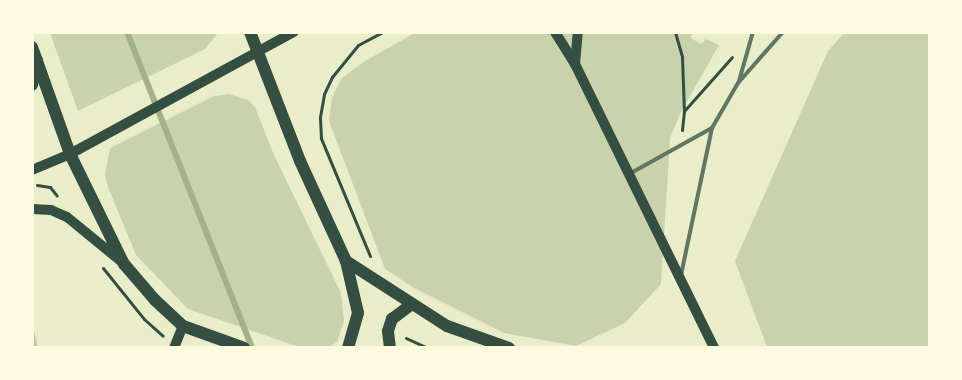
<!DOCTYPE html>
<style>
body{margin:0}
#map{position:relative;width:962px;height:380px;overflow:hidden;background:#e9edc9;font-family:"IBM Plex Serif",serif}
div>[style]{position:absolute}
.green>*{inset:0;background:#cad2ad}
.stream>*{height:6px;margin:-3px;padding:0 3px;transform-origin:3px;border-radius:3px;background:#a3b18a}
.building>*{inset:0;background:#bcc5a7}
.path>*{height:3px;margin:-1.5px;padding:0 1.5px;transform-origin:1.5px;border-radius:1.5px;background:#344e41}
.service>*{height:4px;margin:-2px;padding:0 2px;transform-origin:2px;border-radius:2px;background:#617663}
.secondary>*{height:10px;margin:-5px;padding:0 5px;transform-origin:5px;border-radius:5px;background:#344e41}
.primary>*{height:12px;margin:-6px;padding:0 6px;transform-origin:6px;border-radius:6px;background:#344e41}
span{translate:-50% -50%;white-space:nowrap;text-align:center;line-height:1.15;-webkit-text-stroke:4px #fefae0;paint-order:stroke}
.frame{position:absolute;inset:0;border:34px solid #fefae0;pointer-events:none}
</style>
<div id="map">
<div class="green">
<i style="clip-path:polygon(692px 32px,691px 38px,701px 44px,706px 39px,719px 45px,681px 112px,670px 138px,661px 284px,625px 323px,576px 346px,504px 333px,414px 288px,385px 269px,329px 121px,332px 97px,342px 78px,365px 61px,415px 33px)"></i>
<i style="clip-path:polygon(50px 33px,50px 32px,218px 33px,205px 49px,78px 111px)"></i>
<i style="clip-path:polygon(844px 33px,929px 33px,929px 347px,767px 347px,735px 261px,828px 51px)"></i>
<i style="clip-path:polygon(229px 94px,248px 100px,255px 107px,274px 155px,341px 293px,344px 321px,337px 342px,329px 347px,299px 347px,188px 309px,136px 255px,108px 187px,105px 174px,110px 148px,214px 96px)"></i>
</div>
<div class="stream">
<i style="left:127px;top:32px;width:340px;rotate:68.4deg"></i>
</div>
<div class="building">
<i style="clip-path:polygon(32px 327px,33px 327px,38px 348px,32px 348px)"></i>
</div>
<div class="path">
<i style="left:675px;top:32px;width:26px;rotate:74deg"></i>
<i style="left:682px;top:57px;width:54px;rotate:87.9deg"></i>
<i style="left:682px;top:130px;width:19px;rotate:-84deg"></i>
<i style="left:684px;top:111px;width:72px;rotate:-48.4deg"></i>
<i style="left:37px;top:185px;width:13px;rotate:9deg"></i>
<i style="left:50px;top:187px;width:11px;rotate:52deg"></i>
<i style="left:370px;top:256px;width:128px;rotate:-112.6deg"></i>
<i style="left:321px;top:138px;width:21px;rotate:-93deg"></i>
<i style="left:320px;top:117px;width:23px;rotate:-80deg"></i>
<i style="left:324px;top:94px;width:19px;rotate:-65deg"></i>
<i style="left:332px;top:77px;width:41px;rotate:-50.9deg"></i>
<i style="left:358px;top:45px;width:27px;rotate:-28deg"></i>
<i style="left:103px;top:268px;width:65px;rotate:51.2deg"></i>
<i style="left:144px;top:319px;width:25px;rotate:42deg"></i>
<i style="left:406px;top:338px;width:23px;rotate:25deg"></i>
</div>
<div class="service">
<i style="left:739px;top:81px;width:51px;rotate:-74.1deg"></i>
<i style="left:631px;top:173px;width:93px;rotate:-29.1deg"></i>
<i style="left:681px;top:275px;width:150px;rotate:-78.1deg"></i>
<i style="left:712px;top:128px;width:52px;rotate:-60deg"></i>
<i style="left:738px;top:83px;width:68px;rotate:-48.6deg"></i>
</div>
<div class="secondary">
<i style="left:555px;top:32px;width:38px;rotate:58deg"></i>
<i style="left:575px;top:64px;width:316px;rotate:63.9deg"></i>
<i style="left:575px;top:64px;width:32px;rotate:-85deg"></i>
<i style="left:32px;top:170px;width:41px;rotate:-22.8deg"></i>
<i style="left:70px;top:154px;width:255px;rotate:-28.6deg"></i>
<i style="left:32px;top:209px;width:19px;rotate:3deg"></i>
<i style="left:51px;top:210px;width:17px;rotate:24deg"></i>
<i style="left:67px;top:217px;width:71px;rotate:39.3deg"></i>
<i style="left:174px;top:348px;width:24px;rotate:-68deg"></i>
</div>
<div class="primary">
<i style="left:250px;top:32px;width:138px;rotate:68.8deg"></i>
<i style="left:300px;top:161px;width:110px;rotate:65.3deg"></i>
<i style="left:346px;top:261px;width:120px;rotate:32.8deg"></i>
<i style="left:447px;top:326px;width:66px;rotate:19.5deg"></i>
<i style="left:32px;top:47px;width:114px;rotate:70.4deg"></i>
<i style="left:70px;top:154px;width:123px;rotate:63.9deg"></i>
<i style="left:124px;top:264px;width:48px;rotate:49.3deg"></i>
<i style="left:155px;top:300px;width:38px;rotate:43deg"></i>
<i style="left:183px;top:326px;width:65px;rotate:19.8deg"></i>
<i style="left:32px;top:85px;width:25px;rotate:-78deg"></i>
<i style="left:346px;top:261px;width:53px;rotate:77deg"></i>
<i style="left:358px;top:313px;width:36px;rotate:106deg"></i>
<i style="left:390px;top:348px;width:17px;rotate:-97deg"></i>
<i style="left:388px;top:331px;width:13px;rotate:-72deg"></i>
<i style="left:392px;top:319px;width:25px;rotate:-37deg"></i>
</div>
<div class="frame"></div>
</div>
